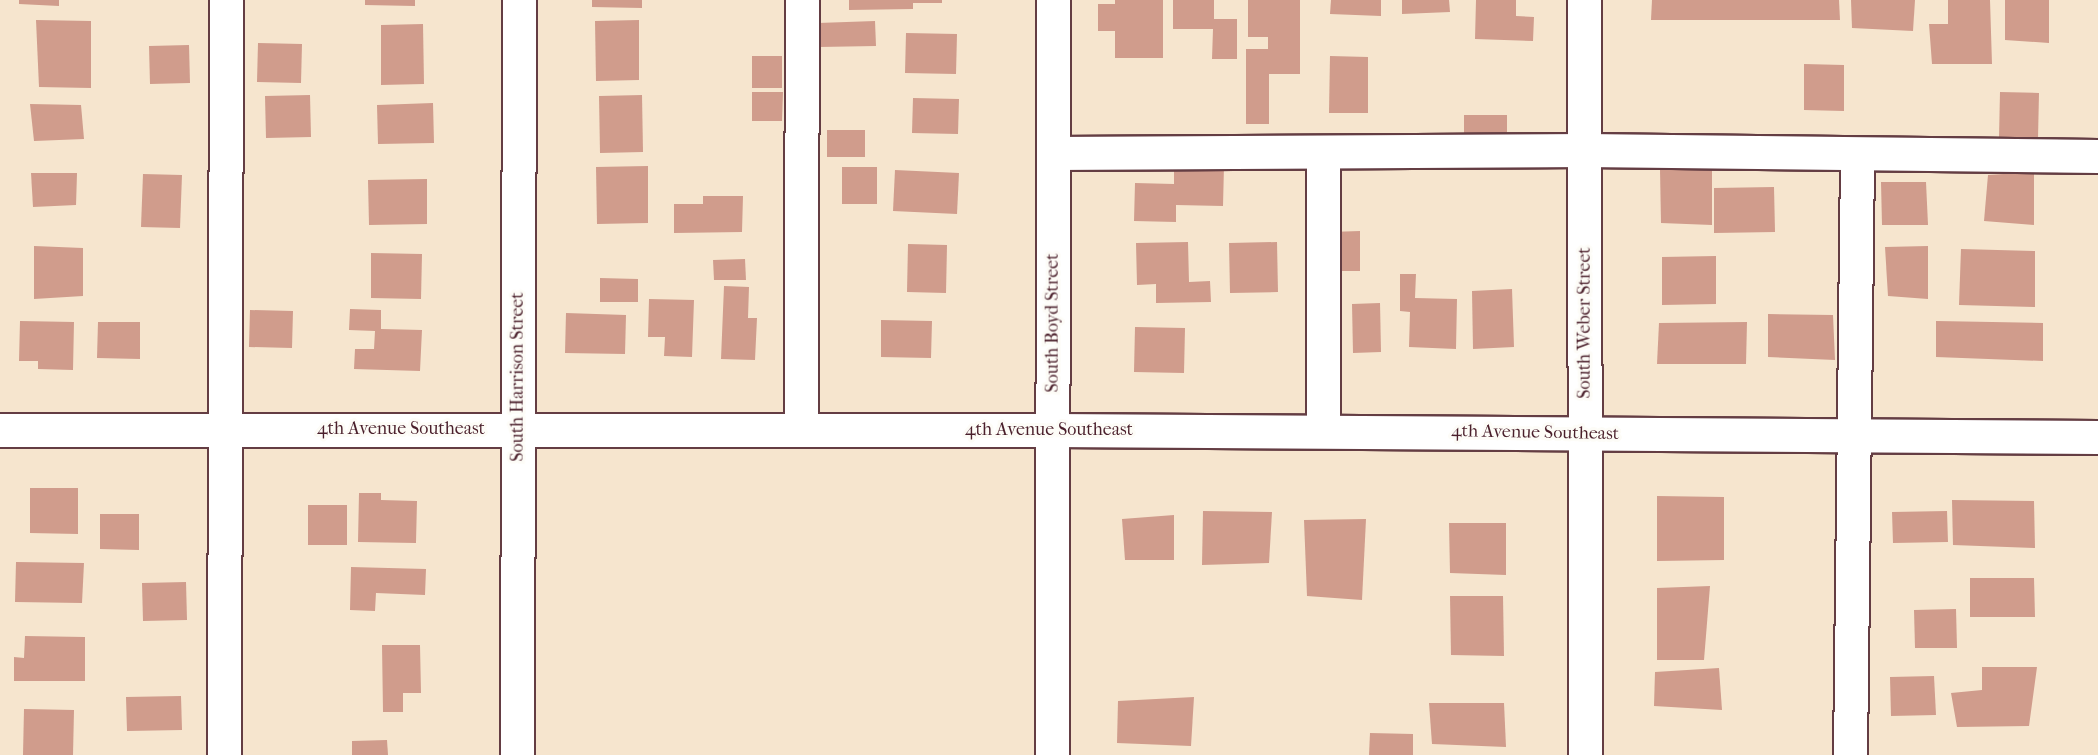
<!DOCTYPE html>
<style>
body{margin:0}
#map{position:relative;width:2098px;height:755px;overflow:hidden;background:#f6e5ce;font-family:"IM FELL French Canon",serif}
div>[style]{position:absolute}
.building>*{inset:0;background:#d09c8c}
.roads{filter:drop-shadow(2px 0 #643d43) drop-shadow(-2px 0 #643d43) drop-shadow(0 2px #643d43) drop-shadow(0 -2px #643d43)}
.minor>*{height:33px;margin:-16.5px;padding:0 16.5px;transform-origin:16.5px;border-radius:16.5px;background:#fff}
span{translate:-50% -50%;white-space:nowrap;text-align:center;line-height:1.15;-webkit-text-stroke:6px #fdfcf7;paint-order:stroke}
.street-label{font-size:18px;color:#4a1f2b}
</style>
<div id="map">
<div class="building">
<i style="clip-path:polygon(19px 0,59px 0,59px 6px,19px 4px)"></i>
<i style="clip-path:polygon(365px 0,415px 0,415px 6px,365px 5px)"></i>
<i style="clip-path:polygon(592px 0,642px 0,642px 8px,592px 7px)"></i>
<i style="clip-path:polygon(849px 0,942px 0,942px 3px,913px 3px,913px 9px,849px 10px)"></i>
<i style="clip-path:polygon(1115px 0,1163px 0,1163px 58px,1115px 58px,1115px 31px,1098px 31px,1098px 4px,1115px 4px)"></i>
<i style="clip-path:polygon(1173px 0,1214px 0,1214px 19px,1237px 19px,1237px 59px,1212px 59px,1213px 29px,1173px 29px)"></i>
<i style="clip-path:polygon(1248px 0,1300px 0,1300px 74px,1269px 74px,1269px 124px,1246px 124px,1246px 49px,1268px 49px,1268px 37px,1248px 37px)"></i>
<i style="clip-path:polygon(1331px 0,1381px 0,1381px 16px,1330px 14px)"></i>
<i style="clip-path:polygon(1402px 0,1449px 0,1450px 12px,1402px 14px)"></i>
<i style="clip-path:polygon(1476px 0,1516px 0,1516px 16px,1534px 17px,1533px 41px,1475px 39px)"></i>
<i style="clip-path:polygon(1652px 0,1839px 0,1840px 20px,1651px 20px)"></i>
<i style="clip-path:polygon(1851px 0,1915px 0,1913px 31px,1852px 28px)"></i>
<i style="clip-path:polygon(1948px 0,1990px 0,1992px 64px,1932px 64px,1929px 24px,1948px 24px)"></i>
<i style="clip-path:polygon(2005px 0,2049px 0,2049px 43px,2005px 40px)"></i>
<i style="clip-path:polygon(36px 20px,91px 21px,91px 88px,39px 87px)"></i>
<i style="clip-path:polygon(639px 20px,639px 80px,596px 81px,595px 21px)"></i>
<i style="clip-path:polygon(875px 21px,876px 46px,819px 47px,818px 23px)"></i>
<i style="clip-path:polygon(423px 24px,424px 84px,381px 85px,381px 25px)"></i>
<i style="clip-path:polygon(906px 33px,957px 34px,956px 74px,905px 73px)"></i>
<i style="clip-path:polygon(258px 43px,302px 44px,301px 83px,257px 82px)"></i>
<i style="clip-path:polygon(189px 45px,190px 83px,150px 84px,149px 46px)"></i>
<i style="clip-path:polygon(752px 56px,782px 56px,782px 88px,752px 88px)"></i>
<i style="clip-path:polygon(1330px 56px,1368px 57px,1368px 113px,1329px 113px)"></i>
<i style="clip-path:polygon(1804px 64px,1844px 65px,1844px 111px,1804px 110px)"></i>
<i style="clip-path:polygon(752px 92px,783px 92px,782px 121px,752px 121px)"></i>
<i style="clip-path:polygon(2000px 92px,2039px 93px,2038px 138px,1999px 138px)"></i>
<i style="clip-path:polygon(310px 95px,311px 137px,266px 138px,265px 96px)"></i>
<i style="clip-path:polygon(642px 95px,643px 152px,600px 153px,599px 96px)"></i>
<i style="clip-path:polygon(913px 98px,959px 99px,958px 134px,912px 133px)"></i>
<i style="clip-path:polygon(433px 103px,434px 143px,378px 144px,377px 105px)"></i>
<i style="clip-path:polygon(30px 104px,81px 105px,84px 139px,34px 141px)"></i>
<i style="clip-path:polygon(1464px 115px,1507px 115px,1507px 136px,1464px 136px)"></i>
<i style="clip-path:polygon(827px 130px,865px 130px,865px 157px,827px 157px)"></i>
<i style="clip-path:polygon(1174px 165px,1224px 166px,1223px 206px,1176px 205px,1176px 222px,1134px 221px,1135px 183px,1174px 184px)"></i>
<i style="clip-path:polygon(648px 166px,648px 223px,597px 224px,596px 167px)"></i>
<i style="clip-path:polygon(842px 167px,877px 167px,877px 204px,842px 204px)"></i>
<i style="clip-path:polygon(1712px 167px,1712px 225px,1661px 223px,1660px 169px)"></i>
<i style="clip-path:polygon(895px 170px,959px 173px,957px 214px,893px 211px)"></i>
<i style="clip-path:polygon(2034px 172px,2034px 225px,1984px 221px,1988px 175px)"></i>
<i style="clip-path:polygon(31px 173px,77px 173px,76px 205px,33px 207px)"></i>
<i style="clip-path:polygon(143px 174px,182px 175px,180px 228px,141px 227px)"></i>
<i style="clip-path:polygon(427px 179px,427px 224px,369px 225px,368px 180px)"></i>
<i style="clip-path:polygon(1881px 182px,1926px 182px,1928px 225px,1882px 225px)"></i>
<i style="clip-path:polygon(1774px 187px,1775px 232px,1714px 233px,1714px 188px)"></i>
<i style="clip-path:polygon(703px 196px,743px 196px,742px 232px,674px 233px,674px 204px,703px 204px)"></i>
<i style="clip-path:polygon(1360px 231px,1360px 271px,1331px 271px,1330px 232px)"></i>
<i style="clip-path:polygon(1188px 242px,1189px 282px,1210px 281px,1211px 302px,1156px 303px,1156px 284px,1137px 285px,1136px 243px)"></i>
<i style="clip-path:polygon(1277px 242px,1278px 292px,1230px 293px,1229px 243px)"></i>
<i style="clip-path:polygon(908px 244px,947px 245px,946px 293px,907px 292px)"></i>
<i style="clip-path:polygon(34px 246px,83px 248px,83px 296px,34px 299px)"></i>
<i style="clip-path:polygon(1928px 246px,1928px 299px,1888px 296px,1885px 247px)"></i>
<i style="clip-path:polygon(1961px 249px,2035px 251px,2035px 307px,1959px 305px)"></i>
<i style="clip-path:polygon(371px 253px,422px 254px,421px 299px,371px 298px)"></i>
<i style="clip-path:polygon(1716px 256px,1716px 304px,1662px 305px,1662px 257px)"></i>
<i style="clip-path:polygon(745px 259px,746px 280px,714px 280px,713px 260px)"></i>
<i style="clip-path:polygon(1400px 274px,1416px 274px,1415px 298px,1457px 299px,1456px 349px,1409px 347px,1410px 312px,1400px 311px)"></i>
<i style="clip-path:polygon(600px 278px,638px 279px,638px 302px,600px 302px)"></i>
<i style="clip-path:polygon(724px 286px,749px 287px,748px 318px,757px 318px,755px 360px,721px 359px)"></i>
<i style="clip-path:polygon(1512px 289px,1514px 347px,1473px 349px,1472px 291px)"></i>
<i style="clip-path:polygon(649px 299px,694px 300px,692px 357px,664px 356px,665px 337px,648px 337px)"></i>
<i style="clip-path:polygon(1380px 303px,1381px 352px,1353px 353px,1352px 304px)"></i>
<i style="clip-path:polygon(350px 309px,381px 310px,381px 329px,422px 330px,420px 371px,354px 369px,355px 349px,374px 349px,375px 331px,349px 330px)"></i>
<i style="clip-path:polygon(250px 310px,293px 311px,292px 348px,249px 347px)"></i>
<i style="clip-path:polygon(566px 313px,626px 315px,625px 354px,565px 353px)"></i>
<i style="clip-path:polygon(1768px 314px,1833px 315px,1835px 360px,1768px 357px)"></i>
<i style="clip-path:polygon(881px 320px,932px 321px,931px 358px,881px 357px)"></i>
<i style="clip-path:polygon(20px 321px,74px 322px,73px 370px,38px 369px,38px 361px,19px 361px)"></i>
<i style="clip-path:polygon(1936px 321px,2043px 323px,2043px 361px,1936px 357px)"></i>
<i style="clip-path:polygon(98px 322px,140px 322px,140px 359px,97px 358px)"></i>
<i style="clip-path:polygon(1747px 322px,1746px 364px,1657px 364px,1659px 323px)"></i>
<i style="clip-path:polygon(1135px 327px,1185px 328px,1184px 373px,1134px 372px)"></i>
<i style="clip-path:polygon(30px 488px,78px 488px,78px 534px,30px 533px)"></i>
<i style="clip-path:polygon(359px 493px,381px 493px,381px 500px,417px 501px,416px 543px,358px 542px)"></i>
<i style="clip-path:polygon(1657px 496px,1724px 497px,1724px 560px,1657px 561px)"></i>
<i style="clip-path:polygon(1952px 500px,2034px 501px,2035px 548px,1953px 545px)"></i>
<i style="clip-path:polygon(308px 505px,347px 505px,347px 545px,308px 545px)"></i>
<i style="clip-path:polygon(1203px 511px,1272px 512px,1269px 563px,1202px 565px)"></i>
<i style="clip-path:polygon(1947px 511px,1948px 542px,1893px 543px,1892px 512px)"></i>
<i style="clip-path:polygon(100px 514px,139px 514px,139px 550px,100px 549px)"></i>
<i style="clip-path:polygon(1174px 515px,1174px 560px,1125px 560px,1122px 519px)"></i>
<i style="clip-path:polygon(1366px 519px,1362px 600px,1307px 596px,1304px 520px)"></i>
<i style="clip-path:polygon(1449px 523px,1506px 523px,1506px 575px,1450px 573px)"></i>
<i style="clip-path:polygon(16px 562px,84px 563px,82px 603px,15px 602px)"></i>
<i style="clip-path:polygon(351px 567px,426px 569px,425px 595px,376px 593px,375px 611px,350px 610px)"></i>
<i style="clip-path:polygon(1970px 578px,2034px 578px,2035px 617px,1970px 617px)"></i>
<i style="clip-path:polygon(186px 582px,187px 620px,143px 621px,142px 583px)"></i>
<i style="clip-path:polygon(1710px 586px,1704px 660px,1657px 660px,1657px 588px)"></i>
<i style="clip-path:polygon(1450px 596px,1503px 596px,1504px 656px,1451px 655px)"></i>
<i style="clip-path:polygon(1956px 609px,1957px 648px,1915px 648px,1914px 610px)"></i>
<i style="clip-path:polygon(25px 636px,85px 637px,85px 681px,14px 681px,14px 657px,24px 658px)"></i>
<i style="clip-path:polygon(382px 645px,420px 645px,421px 693px,403px 693px,403px 712px,383px 712px)"></i>
<i style="clip-path:polygon(1982px 667px,2037px 667px,2029px 726px,1957px 727px,1951px 693px,1982px 690px)"></i>
<i style="clip-path:polygon(1719px 668px,1722px 710px,1654px 706px,1655px 672px)"></i>
<i style="clip-path:polygon(1934px 676px,1936px 715px,1891px 716px,1890px 677px)"></i>
<i style="clip-path:polygon(181px 696px,182px 730px,127px 731px,126px 697px)"></i>
<i style="clip-path:polygon(1194px 697px,1191px 746px,1117px 743px,1118px 701px)"></i>
<i style="clip-path:polygon(1429px 703px,1504px 703px,1506px 747px,1432px 744px)"></i>
<i style="clip-path:polygon(24px 709px,74px 710px,73px 755px,23px 755px)"></i>
<i style="clip-path:polygon(1370px 733px,1413px 734px,1413px 755px,1369px 755px)"></i>
<i style="clip-path:polygon(387px 740px,388px 755px,352px 755px,352px 741px)"></i>
</div>
<div class="roads">
<div class="minor">
<i style="left:1584px;top:0;width:755px;rotate:89.92deg"></i>
<i style="left:1054px;top:153px;width:531px;rotate:-0.32deg"></i>
<i style="left:1585px;top:150px;width:513px;rotate:0.67deg"></i>
<i style="left:0;top:430px;width:1053px"></i>
<i style="left:1053px;top:430px;width:1045px;rotate:0.38deg"></i>
<i style="left:801px;top:430px;width:430px;rotate:-89.9deg"></i>
<i style="left:1323px;top:431px;width:279px;rotate:-90deg"></i>
<i style="left:224px;top:755px;width:755px;rotate:-89.85deg"></i>
<i style="left:517px;top:755px;width:755px;rotate:-89.85deg"></i>
<i style="left:1052px;top:755px;width:755px;rotate:-89.92deg"></i>
<i style="left:1850px;top:755px;width:600px;rotate:-89.33deg"></i>
</div>
</div>
<div class="street-label">
<span style="left:1053px;top:323px;rotate:-90deg">South Boyd Street</span>
<span style="left:1585px;top:323px;rotate:-90deg">South Weber Street</span>
<span style="left:518px;top:377px;rotate:-90deg">South Harrison Street</span>
<span style="left:401px;top:429px">4th Avenue Southeast</span>
<span style="left:1049px;top:430px">4th Avenue Southeast</span>
<span style="left:1535px;top:433px;rotate:1deg">4th Avenue Southeast</span>
</div>
</div>
